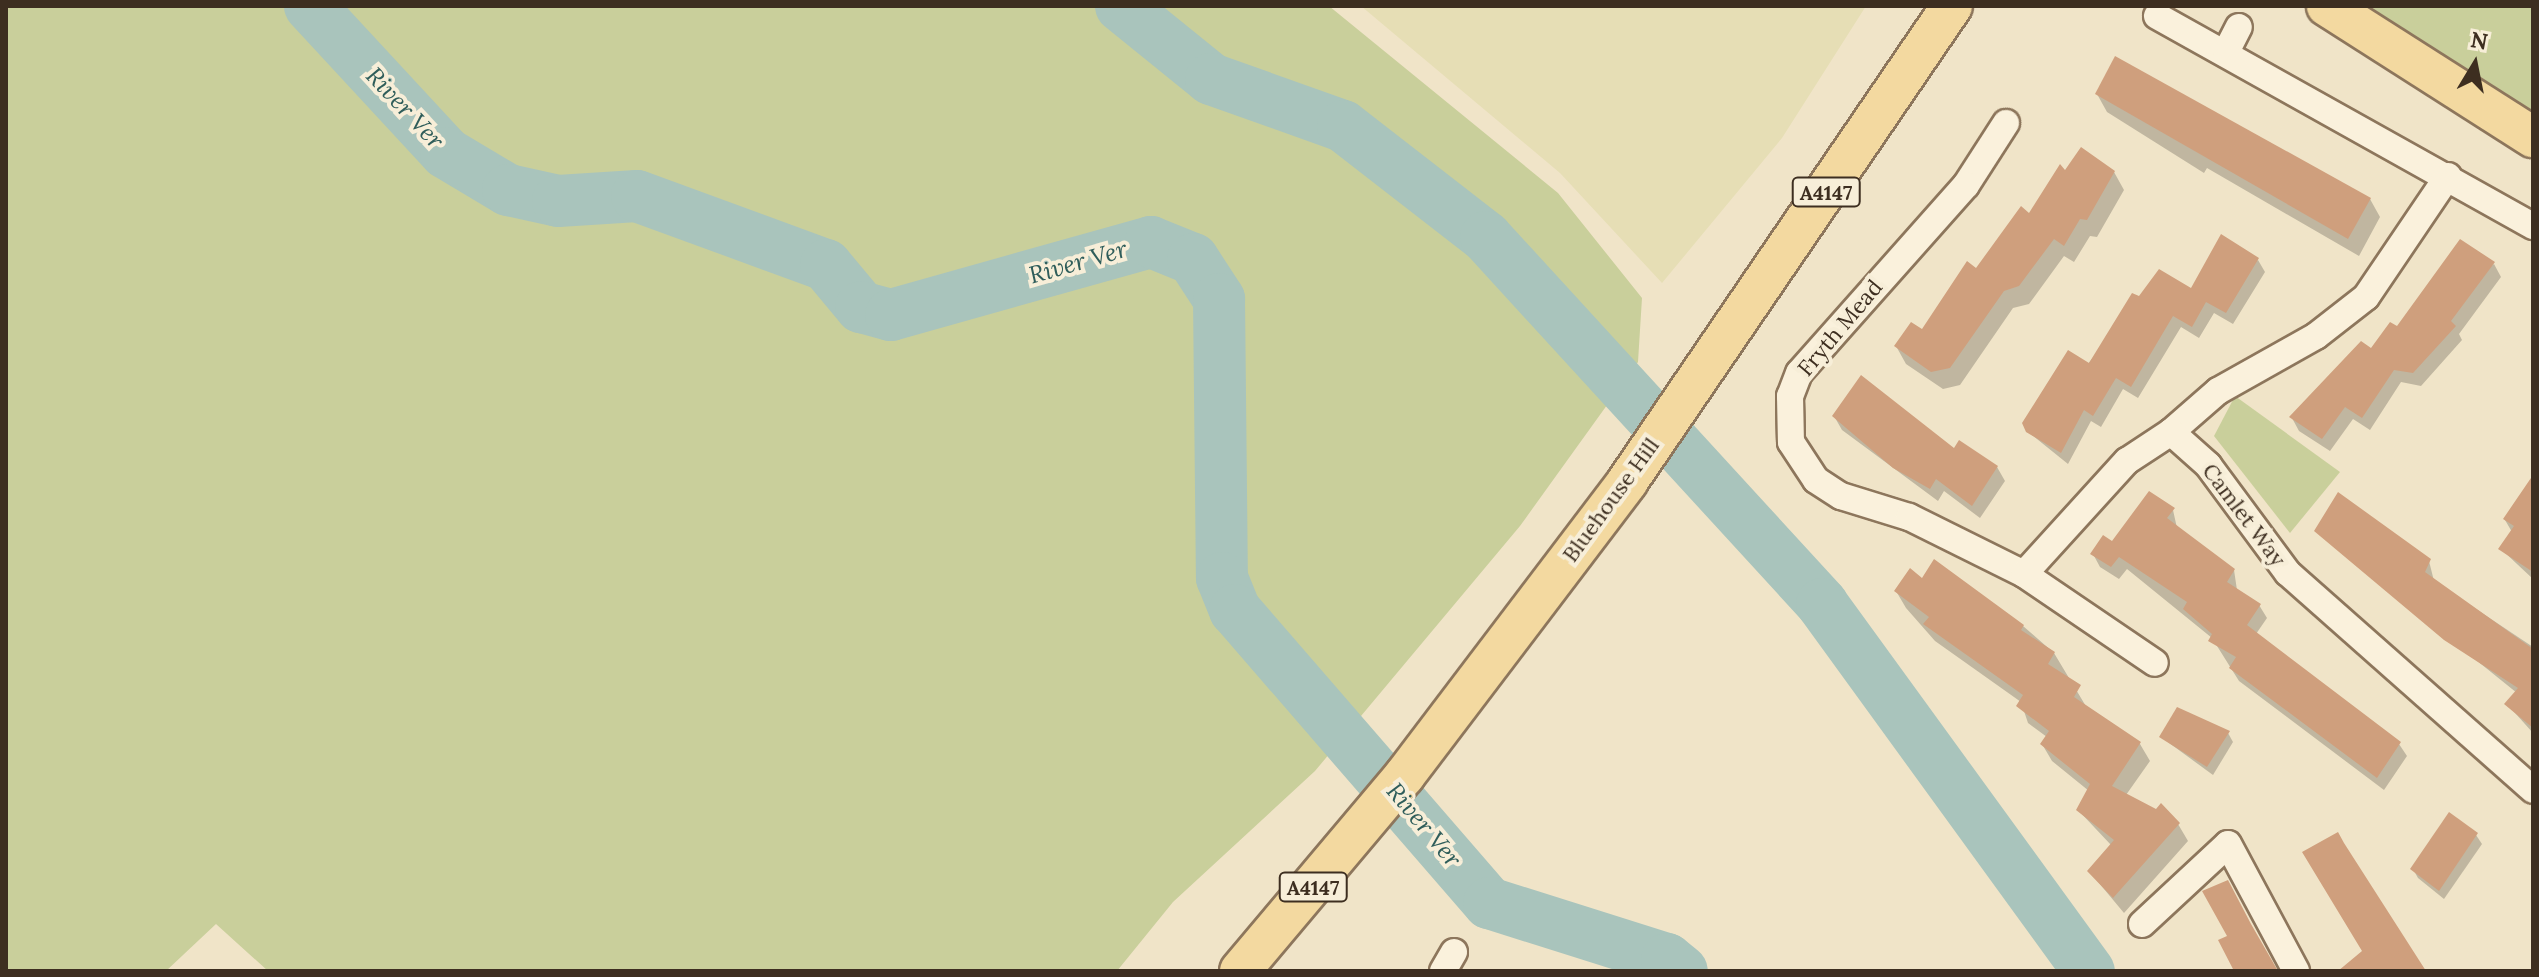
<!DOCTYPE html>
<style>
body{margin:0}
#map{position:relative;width:2539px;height:977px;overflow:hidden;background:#f0e4c8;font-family:Lora,serif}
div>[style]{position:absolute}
.farmland>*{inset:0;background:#e6deb5}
.green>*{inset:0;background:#c9cf9b}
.shadow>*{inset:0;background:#0003}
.river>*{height:52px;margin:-26px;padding:0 26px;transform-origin:26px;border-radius:26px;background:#a9c4bc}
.building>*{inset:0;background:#cf9f7d}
.roads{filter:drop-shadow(2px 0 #8d765c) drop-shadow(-2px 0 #8d765c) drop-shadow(0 2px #8d765c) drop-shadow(0 -2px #8d765c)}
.street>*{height:26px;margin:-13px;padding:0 13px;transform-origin:13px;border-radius:13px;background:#faf1dc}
.primary>*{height:40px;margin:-20px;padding:0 20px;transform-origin:20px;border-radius:20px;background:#f3d9a0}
span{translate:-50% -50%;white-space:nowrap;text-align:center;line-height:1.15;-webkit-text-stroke:8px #f7eed8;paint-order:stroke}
.shield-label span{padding:2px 6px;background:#f7eed8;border:2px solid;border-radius:6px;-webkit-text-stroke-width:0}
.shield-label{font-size:20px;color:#3d2e20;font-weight:700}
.street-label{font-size:22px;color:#3d2e20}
.water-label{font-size:24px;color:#2f5d5a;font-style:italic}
.frame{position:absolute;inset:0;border:8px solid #3d2e20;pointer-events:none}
.north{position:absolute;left:2435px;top:24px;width:80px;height:80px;-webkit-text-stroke:6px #f7eed8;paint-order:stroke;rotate:10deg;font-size:22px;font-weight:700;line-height:32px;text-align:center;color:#3d2e20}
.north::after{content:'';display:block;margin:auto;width:28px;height:36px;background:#3d2e20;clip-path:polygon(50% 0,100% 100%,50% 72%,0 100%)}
</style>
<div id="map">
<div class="farmland">
<i style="clip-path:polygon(1361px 6px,1866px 6px,1782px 138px,1662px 283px,1560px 173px)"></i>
</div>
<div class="green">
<i style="clip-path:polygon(6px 6px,1329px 6px,1558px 193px,1642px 298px,1638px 362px,1520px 526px,1315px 771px,1173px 902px,1117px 971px,268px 971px,216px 924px,166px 971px,6px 971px)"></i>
<i style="clip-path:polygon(2360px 6px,2533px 6px,2533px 112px,2488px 88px)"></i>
<i style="clip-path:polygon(2235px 396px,2340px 472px,2290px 533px,2214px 436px)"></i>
</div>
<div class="shadow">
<i style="clip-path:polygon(2097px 94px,2370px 199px,2380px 217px,2359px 256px,2207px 168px,2204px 173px,2107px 112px)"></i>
<i style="clip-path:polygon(2114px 172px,2124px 190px,2097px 237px,2090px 236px,2074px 262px,2064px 256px,2029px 304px,2013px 308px,1960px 385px,1943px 389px,1906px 364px,1896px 346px,1922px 332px,2066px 174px)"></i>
<i style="clip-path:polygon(2258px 260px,2265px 272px,2233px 324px,2214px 313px,2199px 338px,2181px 327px,2138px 398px,2123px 389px,2101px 427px,2091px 421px,2068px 464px,2032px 435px,2139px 299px,2192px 290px)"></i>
<i style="clip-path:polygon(2494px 264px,2501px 277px,2459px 334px,2462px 340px,2421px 386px,2401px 382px,2370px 430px,2353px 419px,2330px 451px,2299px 431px,2292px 418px,2397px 329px)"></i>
<i style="clip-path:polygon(1834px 416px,1997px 467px,2005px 481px,1980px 518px,1944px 491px,1938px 501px,1842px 430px)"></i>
<i style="clip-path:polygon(2533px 478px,2533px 579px,2501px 549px,2512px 532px,2505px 520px)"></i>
<i style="clip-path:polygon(2173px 510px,2177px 528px,2234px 570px,2237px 590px,2259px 605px,2267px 618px,2256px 634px,2399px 744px,2407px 756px,2384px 790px,2239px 681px,2212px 638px,2127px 569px,2119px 579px,2100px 567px,2093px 554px)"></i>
<i style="clip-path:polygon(2316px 531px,2429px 561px,2434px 581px,2533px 647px,2533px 733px,2507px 704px,2517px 693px)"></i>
<i style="clip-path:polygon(1922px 581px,2023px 626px,2054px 653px,2087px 708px,2140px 744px,2150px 761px,2126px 795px,2178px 824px,2188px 841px,2124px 913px,2089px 871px,2111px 845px,2078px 810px,2089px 791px,2052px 761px,2042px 744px,2047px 737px,2028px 723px,2021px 702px,1935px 641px,1906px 608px,1896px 591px)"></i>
<i style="clip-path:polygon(2228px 733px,2233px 742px,2213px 775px,2161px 737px)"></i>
<i style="clip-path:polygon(2476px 835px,2482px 844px,2444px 899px,2418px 878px,2413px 869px)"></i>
</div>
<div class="river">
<i style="left:310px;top:6px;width:200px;rotate:47.2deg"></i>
<i style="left:446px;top:153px;width:72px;rotate:30.8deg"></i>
<i style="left:508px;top:190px;width:51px;rotate:12.4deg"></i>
<i style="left:558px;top:201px;width:79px;rotate:-3.6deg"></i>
<i style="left:637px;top:196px;width:201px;rotate:20.1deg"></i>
<i style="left:826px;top:265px;width:55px;rotate:50.2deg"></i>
<i style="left:861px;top:307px;width:31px;rotate:15deg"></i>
<i style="left:891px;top:315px;width:270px;rotate:-15.7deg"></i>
<i style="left:1151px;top:242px;width:45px;rotate:22deg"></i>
<i style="left:1193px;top:259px;width:48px;rotate:57deg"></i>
<i style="left:1219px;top:299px;width:279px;rotate:89.4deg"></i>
<i style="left:1222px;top:578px;width:35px;rotate:68deg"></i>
<i style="left:1235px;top:610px;width:388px;rotate:49.1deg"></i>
<i style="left:1489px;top:903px;width:187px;rotate:17.5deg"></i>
<i style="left:1667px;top:959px;width:19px;rotate:39deg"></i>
<i style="left:1121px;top:6px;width:116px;rotate:39deg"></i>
<i style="left:1211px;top:79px;width:140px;rotate:19.6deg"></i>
<i style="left:1343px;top:126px;width:181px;rotate:37.8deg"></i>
<i style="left:1486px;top:237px;width:498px;rotate:47.5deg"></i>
<i style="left:1822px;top:604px;width:454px;rotate:54deg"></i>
</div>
<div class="building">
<i style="clip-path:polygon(2115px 56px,2371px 198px,2348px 239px,2095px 94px)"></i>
<i style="clip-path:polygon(2081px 147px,2115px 171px,2087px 220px,2080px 219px,2064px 246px,2054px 239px,2019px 286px,2004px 291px,1950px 368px,1931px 372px,1894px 346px,1911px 322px,1922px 329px,1967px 261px,1976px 268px,2021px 206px,2029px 213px,2060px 164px,2065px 170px)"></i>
<i style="clip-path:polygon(2221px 234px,2259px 258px,2226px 313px,2206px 302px,2192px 327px,2173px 316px,2131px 387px,2116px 378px,2093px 416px,2084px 410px,2061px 453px,2026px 432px,2022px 423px,2068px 350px,2089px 363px,2132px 293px,2139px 296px,2159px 269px,2191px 288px)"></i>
<i style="clip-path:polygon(2460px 239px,2495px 262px,2451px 321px,2456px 326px,2413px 373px,2394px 370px,2362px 418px,2345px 407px,2322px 439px,2289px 417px,2361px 341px,2371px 348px,2390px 322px,2397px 326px)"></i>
<i style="clip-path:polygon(1861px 375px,1954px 448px,1959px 440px,1998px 466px,1972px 506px,1936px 479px,1930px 489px,1893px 468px,1832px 416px)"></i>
<i style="clip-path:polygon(2533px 475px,2533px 572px,2498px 549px,2514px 526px,2503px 519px)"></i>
<i style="clip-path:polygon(2149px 491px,2175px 508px,2167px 518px,2235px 569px,2227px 582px,2261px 604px,2247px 625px,2401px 742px,2377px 778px,2229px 668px,2236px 657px,2208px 641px,2212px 634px,2183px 609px,2187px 602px,2119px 557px,2111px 567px,2090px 554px,2103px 535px,2112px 541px)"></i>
<i style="clip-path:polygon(2338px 492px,2431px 559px,2425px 572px,2533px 649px,2533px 728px,2504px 704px,2518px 688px,2444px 640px,2314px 531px)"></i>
<i style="clip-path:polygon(1934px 559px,2024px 625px,2021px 630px,2055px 652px,2048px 664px,2081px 685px,2074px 697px,2141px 742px,2112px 786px,2156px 809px,2161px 803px,2180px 823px,2113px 898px,2087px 871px,2114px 840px,2076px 810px,2090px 784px,2040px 744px,2049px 731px,2016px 706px,2023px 695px,1923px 624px,1929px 617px,1894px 591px,1910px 568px,1922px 578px)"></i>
<i style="clip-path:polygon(2177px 707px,2230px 731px,2207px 767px,2159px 737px)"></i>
<i style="clip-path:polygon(2449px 812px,2478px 833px,2439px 891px,2410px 869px)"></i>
<i style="clip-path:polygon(2338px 832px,2344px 843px,2426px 971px,2338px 971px,2362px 951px,2302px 852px)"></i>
<i style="clip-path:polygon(2228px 880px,2251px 924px,2278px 971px,2234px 971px,2218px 940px,2227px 936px,2202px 891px)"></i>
</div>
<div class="roads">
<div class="street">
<i style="left:2157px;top:16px;width:431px;rotate:29.2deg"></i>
<i style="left:2226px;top:52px;width:28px;rotate:-63deg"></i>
<i style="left:2006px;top:123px;width:74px;rotate:122.8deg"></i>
<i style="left:1966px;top:185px;width:251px;rotate:131.6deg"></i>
<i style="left:1799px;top:373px;width:25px;rotate:111deg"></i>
<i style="left:1790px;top:396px;width:46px;rotate:88.8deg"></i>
<i style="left:1791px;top:442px;width:45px;rotate:56.7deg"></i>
<i style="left:1816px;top:480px;width:30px;rotate:33deg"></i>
<i style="left:1841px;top:496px;width:71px;rotate:17.2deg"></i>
<i style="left:1909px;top:517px;width:128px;rotate:26.4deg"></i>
<i style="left:2024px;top:574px;width:158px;rotate:34.2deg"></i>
<i style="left:2448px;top:176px;width:146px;rotate:124.1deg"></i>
<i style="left:2366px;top:297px;width:63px;rotate:142deg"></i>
<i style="left:2316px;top:336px;width:112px;rotate:150.7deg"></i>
<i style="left:2218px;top:391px;width:62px;rotate:138.9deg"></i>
<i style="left:2171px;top:432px;width:50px;rotate:41.7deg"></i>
<i style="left:2208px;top:465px;width:134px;rotate:53.5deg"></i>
<i style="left:2288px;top:573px;width:327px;rotate:41.5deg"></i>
<i style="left:2024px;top:574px;width:153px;rotate:-47.7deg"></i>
<i style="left:2127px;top:461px;width:53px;rotate:-33.4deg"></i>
<i style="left:2142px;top:924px;width:117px;rotate:-42.9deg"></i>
<i style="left:2228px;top:844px;width:144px;rotate:61.8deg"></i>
<i style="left:1443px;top:971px;width:22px;rotate:-60deg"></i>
</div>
<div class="primary">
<i style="left:2327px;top:6px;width:244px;rotate:32.5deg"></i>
<i style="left:1240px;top:971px;width:256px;rotate:-49.9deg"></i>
<i style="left:1405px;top:775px;width:368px;rotate:-52.8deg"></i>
<i style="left:1627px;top:482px;width:576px;rotate:-55.68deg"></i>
</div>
</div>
<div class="shield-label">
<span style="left:1826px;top:192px">A4147</span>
<span style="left:1313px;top:887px">A4147</span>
</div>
<div class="street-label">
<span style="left:1840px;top:328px;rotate:-50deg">Fryth Mead</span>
<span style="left:1611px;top:500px;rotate:-54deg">Bluehouse Hill</span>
<span style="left:2244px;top:515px;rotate:53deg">Camlet Way</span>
</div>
<div class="water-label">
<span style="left:405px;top:108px;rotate:47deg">River Ver</span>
<span style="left:1078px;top:262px;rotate:-16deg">River Ver</span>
<span style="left:1424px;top:825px;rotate:50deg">River Ver</span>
</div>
<div class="frame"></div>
<div class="north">N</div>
</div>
